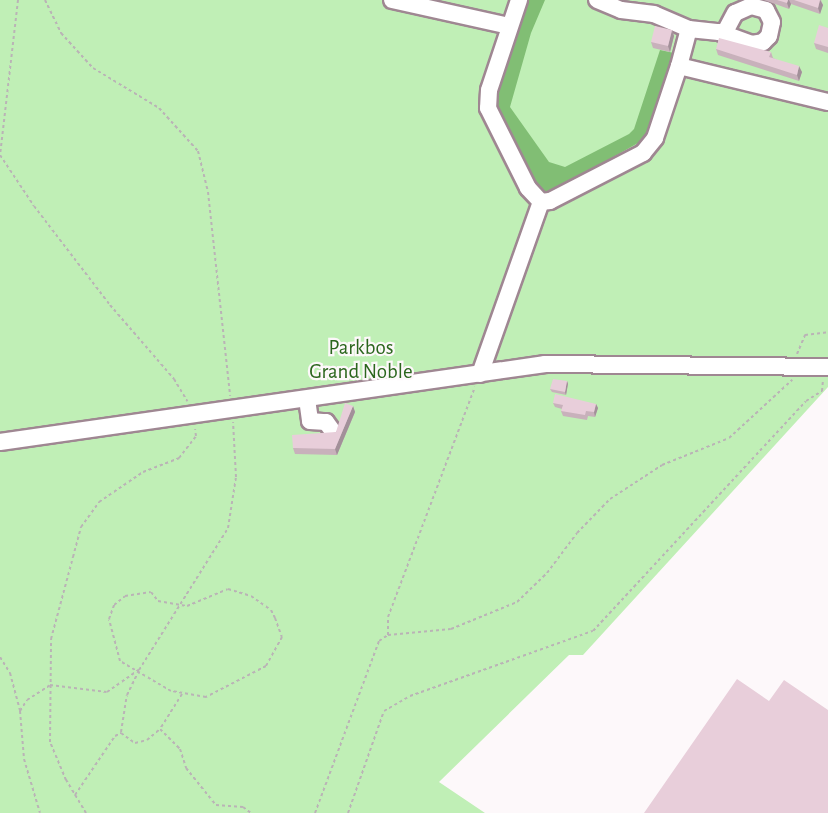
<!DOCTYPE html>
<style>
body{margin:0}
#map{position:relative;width:828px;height:813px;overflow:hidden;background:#fdf8fa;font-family:"Alegreya Sans",sans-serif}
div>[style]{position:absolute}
.green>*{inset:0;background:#c0efb6}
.water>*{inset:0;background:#81be74}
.path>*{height:2px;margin-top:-1px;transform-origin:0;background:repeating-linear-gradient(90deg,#bab3b6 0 3px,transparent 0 6px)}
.roads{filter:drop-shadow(2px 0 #9f8792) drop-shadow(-2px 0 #9f8792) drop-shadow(0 2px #9f8792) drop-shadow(0 -2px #9f8792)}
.minor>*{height:16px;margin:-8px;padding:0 8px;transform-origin:8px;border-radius:8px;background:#fff}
.wall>*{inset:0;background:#c8b1bb}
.shaded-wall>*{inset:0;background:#a29099}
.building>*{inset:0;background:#e8ceda}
span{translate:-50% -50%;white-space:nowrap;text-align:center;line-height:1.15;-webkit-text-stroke:4.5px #fdf8fa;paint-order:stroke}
.park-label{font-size:21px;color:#2b661d}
</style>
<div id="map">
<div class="green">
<i style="clip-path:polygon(0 0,828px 0,828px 387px,583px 655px,569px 655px,439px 782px,485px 813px,0 813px)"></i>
</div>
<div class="water">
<i style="clip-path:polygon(527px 0,545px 0,531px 33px,510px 107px,549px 162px,565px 167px,629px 134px,634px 129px,660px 50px,674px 53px,645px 139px,548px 194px,539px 190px,495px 108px,497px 91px)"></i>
</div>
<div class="path">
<i style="left:18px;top:0;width:156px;rotate:96.6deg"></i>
<i style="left:0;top:155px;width:61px;rotate:56.3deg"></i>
<i style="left:34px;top:206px;width:125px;rotate:52.5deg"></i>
<i style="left:110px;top:305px;width:98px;rotate:49.1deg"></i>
<i style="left:174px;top:379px;width:26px;rotate:59deg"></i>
<i style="left:45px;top:0;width:37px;rotate:64deg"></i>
<i style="left:61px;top:33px;width:47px;rotate:47.6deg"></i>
<i style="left:93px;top:68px;width:77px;rotate:31.2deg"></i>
<i style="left:159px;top:108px;width:58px;rotate:47.8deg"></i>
<i style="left:198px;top:151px;width:42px;rotate:76.3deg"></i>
<i style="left:208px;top:192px;width:205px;rotate:83.8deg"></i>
<i style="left:797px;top:354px;width:21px;rotate:-67deg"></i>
<i style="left:805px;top:335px;width:23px;rotate:-7deg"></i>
<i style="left:228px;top:589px;width:24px;rotate:17deg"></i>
<i style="left:251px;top:596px;width:24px;rotate:35deg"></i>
<i style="left:271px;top:610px;width:9px;rotate:63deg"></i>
<i style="left:275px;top:618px;width:20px;rotate:70deg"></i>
<i style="left:282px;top:637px;width:33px;rotate:119deg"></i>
<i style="left:266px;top:666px;width:68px;rotate:152.7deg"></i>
<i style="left:206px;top:697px;width:36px;rotate:-170deg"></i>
<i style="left:171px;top:691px;width:59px;rotate:-149.5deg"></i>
<i style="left:120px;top:661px;width:43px;rotate:-104.7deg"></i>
<i style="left:109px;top:619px;width:15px;rotate:-70deg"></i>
<i style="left:114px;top:605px;width:14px;rotate:-39deg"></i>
<i style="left:125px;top:596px;width:26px;rotate:-9deg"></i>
<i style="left:151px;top:592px;width:11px;rotate:52deg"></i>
<i style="left:158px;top:601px;width:29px;rotate:10deg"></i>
<i style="left:187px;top:606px;width:44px;rotate:-22.5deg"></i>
<i style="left:388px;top:635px;width:18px;rotate:-90deg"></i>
<i style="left:388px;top:617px;width:246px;rotate:-69.3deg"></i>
<i style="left:0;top:657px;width:19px;rotate:58deg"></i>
<i style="left:10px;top:673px;width:39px;rotate:75deg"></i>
<i style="left:20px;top:711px;width:48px;rotate:85.2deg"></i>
<i style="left:24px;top:759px;width:56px;rotate:73.5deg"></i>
<i style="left:182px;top:694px;width:41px;rotate:122.2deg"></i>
<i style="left:160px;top:729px;width:28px;rotate:45deg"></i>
<i style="left:180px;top:749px;width:20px;rotate:72deg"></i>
<i style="left:186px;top:768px;width:48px;rotate:51deg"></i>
<i style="left:216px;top:805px;width:27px;rotate:4deg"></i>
<i style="left:243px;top:807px;width:10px;rotate:37deg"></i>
<i style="left:20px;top:711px;width:13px;rotate:-58deg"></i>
<i style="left:27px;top:700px;width:27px;rotate:-33deg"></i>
<i style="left:50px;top:685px;width:57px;rotate:7deg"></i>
<i style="left:107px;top:692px;width:39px;rotate:-35deg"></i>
<i style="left:139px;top:670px;width:168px;rotate:-57.9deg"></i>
<i style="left:228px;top:528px;width:52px;rotate:-81.1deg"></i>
<i style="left:236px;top:477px;width:55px;rotate:-93.1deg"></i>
<i style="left:121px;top:732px;width:37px;rotate:-81deg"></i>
<i style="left:127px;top:695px;width:25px;rotate:-64deg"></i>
<i style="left:75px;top:795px;width:71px;rotate:-55.9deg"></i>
<i style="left:115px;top:736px;width:7px;rotate:-27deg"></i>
<i style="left:121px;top:733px;width:17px;rotate:36deg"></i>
<i style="left:135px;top:743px;width:12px;rotate:-14deg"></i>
<i style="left:147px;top:740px;width:17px;rotate:-40deg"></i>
<i style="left:86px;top:813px;width:39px;rotate:-121deg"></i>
<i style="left:66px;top:780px;width:41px;rotate:-112.8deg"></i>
<i style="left:50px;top:742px;width:103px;rotate:-89.4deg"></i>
<i style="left:51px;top:639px;width:85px;rotate:-75deg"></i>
<i style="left:73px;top:557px;width:31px;rotate:-75deg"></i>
<i style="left:81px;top:527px;width:31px;rotate:-54deg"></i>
<i style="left:99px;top:502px;width:53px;rotate:-34.3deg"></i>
<i style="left:143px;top:472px;width:39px;rotate:-21deg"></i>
<i style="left:179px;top:458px;width:28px;rotate:-52deg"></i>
<i style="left:196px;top:436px;width:7px;rotate:-98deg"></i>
<i style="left:315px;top:813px;width:184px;rotate:-69.6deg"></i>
<i style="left:379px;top:641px;width:11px;rotate:-34deg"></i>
<i style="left:388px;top:635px;width:63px;rotate:-5.4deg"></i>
<i style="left:451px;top:629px;width:71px;rotate:-22.2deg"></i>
<i style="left:517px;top:602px;width:42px;rotate:-44deg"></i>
<i style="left:547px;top:573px;width:50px;rotate:-53.1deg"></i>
<i style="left:577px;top:533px;width:47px;rotate:-45.9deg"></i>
<i style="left:610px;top:499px;width:62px;rotate:-33.2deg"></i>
<i style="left:662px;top:465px;width:72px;rotate:-21.9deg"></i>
<i style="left:729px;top:438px;width:86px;rotate:-42.6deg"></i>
<i style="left:348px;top:813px;width:108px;rotate:-70.6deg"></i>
<i style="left:384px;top:711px;width:30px;rotate:-30deg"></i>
<i style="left:410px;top:696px;width:194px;rotate:-19.6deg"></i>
<i style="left:593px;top:631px;width:313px;rotate:-47.2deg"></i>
<i style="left:806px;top:401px;width:19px;rotate:-32deg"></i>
<i style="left:822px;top:391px;width:11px;rotate:-85deg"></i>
</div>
<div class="roads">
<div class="minor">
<i style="left:392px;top:0;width:120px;rotate:12.5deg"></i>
<i style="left:519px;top:0;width:95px;rotate:108.4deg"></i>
<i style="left:489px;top:90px;width:18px;rotate:93deg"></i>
<i style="left:488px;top:108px;width:89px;rotate:63.4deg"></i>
<i style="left:528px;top:188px;width:19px;rotate:47deg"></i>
<i style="left:689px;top:29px;width:30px;rotate:6deg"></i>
<i style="left:719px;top:32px;width:35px;rotate:20deg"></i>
<i style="left:752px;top:44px;width:11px;rotate:-10deg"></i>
<i style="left:763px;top:42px;width:8px;rotate:-45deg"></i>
<i style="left:769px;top:36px;width:14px;rotate:-78deg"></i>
<i style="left:772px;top:22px;width:13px;rotate:-117deg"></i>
<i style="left:766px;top:10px;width:16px;rotate:-165deg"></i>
<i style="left:751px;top:6px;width:17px;rotate:156deg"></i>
<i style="left:735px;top:13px;width:24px;rotate:118deg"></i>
<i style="left:679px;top:66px;width:153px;rotate:13.6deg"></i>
<i style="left:480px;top:374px;width:182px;rotate:-70.5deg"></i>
<i style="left:541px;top:202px;width:9px;rotate:-6deg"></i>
<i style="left:550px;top:201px;width:105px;rotate:-27.3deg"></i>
<i style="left:643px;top:153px;width:19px;rotate:-51deg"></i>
<i style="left:655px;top:138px;width:76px;rotate:-71.6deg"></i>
<i style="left:679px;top:66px;width:38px;rotate:-75deg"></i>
<i style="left:689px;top:29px;width:38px;rotate:-157deg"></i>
<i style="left:654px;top:14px;width:33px;rotate:-173deg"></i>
<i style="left:621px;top:10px;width:26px;rotate:-157deg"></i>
<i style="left:307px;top:399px;width:22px;rotate:82deg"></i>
<i style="left:310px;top:421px;width:16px;rotate:4deg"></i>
<i style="left:326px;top:422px;width:9px;rotate:54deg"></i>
<i style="left:0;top:442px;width:551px;rotate:-8.14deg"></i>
<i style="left:545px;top:364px;width:283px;rotate:0.6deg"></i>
</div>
</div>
<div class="wall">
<i style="clip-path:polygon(764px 0,821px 0,823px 5px,820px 14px,791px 4px,789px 9px)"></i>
<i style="clip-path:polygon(828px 28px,828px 53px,816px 49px,814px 43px)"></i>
<i style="clip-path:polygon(672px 30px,674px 36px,670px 52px,653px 48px,651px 42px)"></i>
<i style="clip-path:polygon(716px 49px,771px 52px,773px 58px,802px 72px,799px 81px,718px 55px)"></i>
<i style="clip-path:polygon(567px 381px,568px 384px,566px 395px,552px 392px,550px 389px)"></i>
<i style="clip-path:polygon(553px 403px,596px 404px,598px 408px,595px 417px,588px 416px,587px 420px,563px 416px,561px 411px,562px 409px,555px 407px)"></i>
<i style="clip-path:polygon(353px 406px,355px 412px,337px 455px,295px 454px,293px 448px,336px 432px)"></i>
</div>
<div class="shaded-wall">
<i style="clip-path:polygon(788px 0,789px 0,791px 4px,789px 9px,787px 3px)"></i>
<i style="clip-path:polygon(820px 0,823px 5px,820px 14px,818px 8px)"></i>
<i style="clip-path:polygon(672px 30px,674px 36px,670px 52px,668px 46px)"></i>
<i style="clip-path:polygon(799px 66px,802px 72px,799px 81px,797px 75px)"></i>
<i style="clip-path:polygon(567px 381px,568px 384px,566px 395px,565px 392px)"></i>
<i style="clip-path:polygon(596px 404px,598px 408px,595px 417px,594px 412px)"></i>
<i style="clip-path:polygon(353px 406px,355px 412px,337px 455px,335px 449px)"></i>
</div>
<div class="building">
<i style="clip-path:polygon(777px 0,788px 0,787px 3px)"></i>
<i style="clip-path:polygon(794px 0,820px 0,818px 8px)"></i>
<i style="clip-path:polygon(819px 25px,828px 28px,828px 47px,814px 43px)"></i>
<i style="clip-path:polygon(655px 26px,672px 30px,668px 46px,651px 42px)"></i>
<i style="clip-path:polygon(719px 38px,771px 52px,769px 57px,799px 66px,797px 75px,716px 49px)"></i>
<i style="clip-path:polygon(553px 379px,567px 381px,565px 392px,550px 389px)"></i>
<i style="clip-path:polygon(555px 394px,596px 404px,594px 412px,586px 411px,585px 415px,561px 411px,563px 405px,553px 403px)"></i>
<i style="clip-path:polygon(345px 403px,353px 406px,335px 449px,293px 448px,292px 435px,336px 432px)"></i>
<i style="clip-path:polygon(737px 679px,769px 701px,784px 680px,828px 710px,828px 813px,644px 813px)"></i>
</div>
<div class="park-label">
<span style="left:361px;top:360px">Parkbos<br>Grand Noble</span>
</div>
</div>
